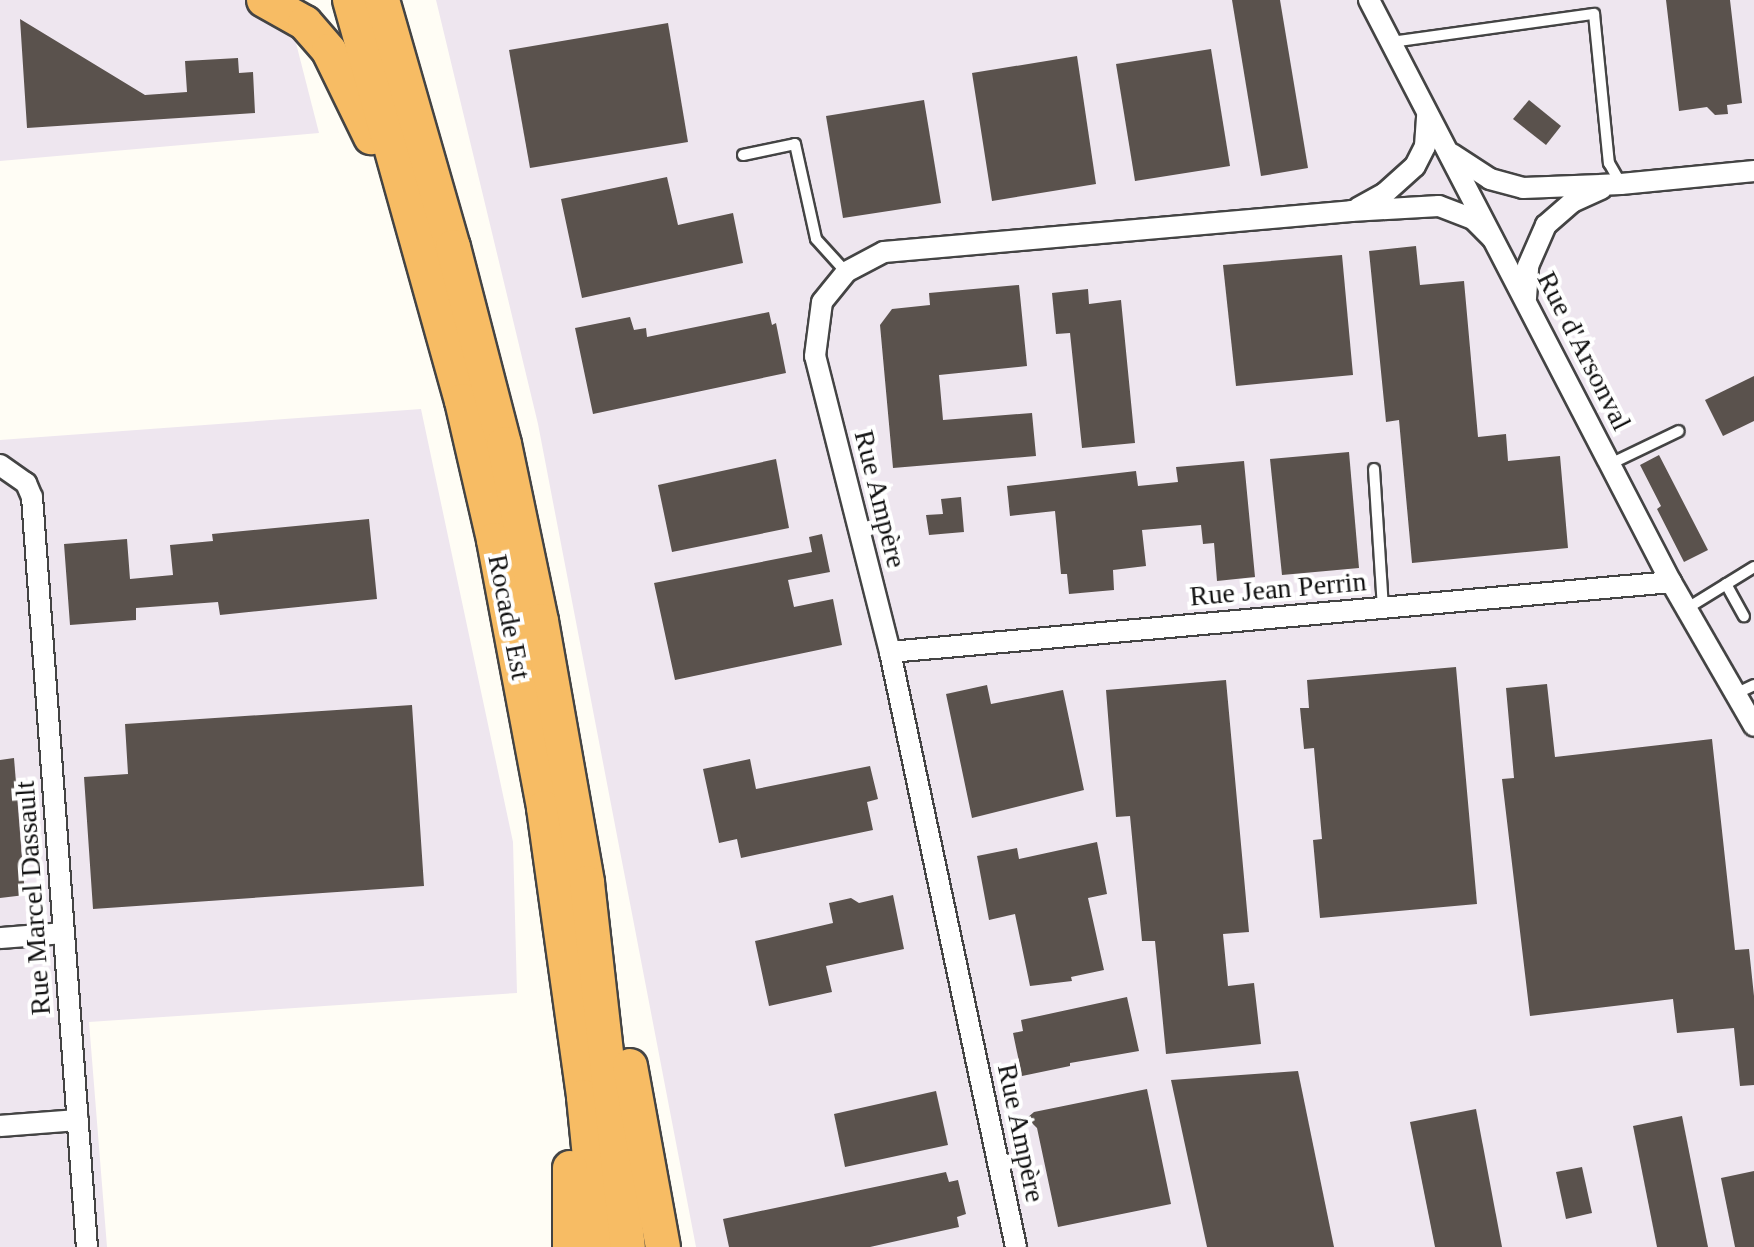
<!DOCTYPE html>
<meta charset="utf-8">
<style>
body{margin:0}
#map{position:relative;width:1754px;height:1247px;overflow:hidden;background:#fffdf5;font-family:"Times New Roman",serif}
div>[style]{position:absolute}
.industrial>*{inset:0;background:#eee6ef}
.building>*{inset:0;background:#5a524d}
.roads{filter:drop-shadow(2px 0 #444) drop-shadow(-2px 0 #444) drop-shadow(0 2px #444) drop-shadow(0 -2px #444)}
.service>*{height:10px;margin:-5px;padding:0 5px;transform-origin:5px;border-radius:5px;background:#fff}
.minor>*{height:20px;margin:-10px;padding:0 10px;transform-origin:10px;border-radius:10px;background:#fff}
.trunk>*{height:34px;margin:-17px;padding:0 17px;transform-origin:17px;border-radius:17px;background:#f7bc64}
span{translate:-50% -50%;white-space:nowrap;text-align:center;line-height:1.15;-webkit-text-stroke:8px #fff;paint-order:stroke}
.street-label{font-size:28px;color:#111}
</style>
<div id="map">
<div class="industrial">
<i style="clip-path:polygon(0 0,285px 0,319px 133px,0 161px)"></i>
<i style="clip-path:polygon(436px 0,1754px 0,1754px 1247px,696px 1247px,538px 424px)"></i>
<i style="clip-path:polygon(421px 409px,513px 842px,517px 993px,89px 1022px,107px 1247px,0 1247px,0 440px)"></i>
</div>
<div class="building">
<i style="clip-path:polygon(1232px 0,1280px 0,1308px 168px,1261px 176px)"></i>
<i style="clip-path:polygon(1666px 0,1730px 0,1742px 103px,1727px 105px,1728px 114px,1715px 115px,1707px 107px,1679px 111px)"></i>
<i style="clip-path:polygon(20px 19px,145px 95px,187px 92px,185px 61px,238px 58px,239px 73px,253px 72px,255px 113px,27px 128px)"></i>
<i style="clip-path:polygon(668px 23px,688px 142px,530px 168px,509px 50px)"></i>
<i style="clip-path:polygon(1211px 49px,1230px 166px,1135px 181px,1116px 64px)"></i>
<i style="clip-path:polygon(1077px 56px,1096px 184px,992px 201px,972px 73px)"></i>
<i style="clip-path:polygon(924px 100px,941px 203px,843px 218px,826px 116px)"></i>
<i style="clip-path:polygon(1529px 100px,1561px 126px,1546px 145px,1513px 119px)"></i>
<i style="clip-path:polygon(667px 177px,678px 225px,733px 213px,743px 263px,582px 298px,561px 199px)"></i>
<i style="clip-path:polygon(1416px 246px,1420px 285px,1464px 281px,1478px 437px,1506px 434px,1508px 461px,1560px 456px,1568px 548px,1412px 563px,1399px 420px,1386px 422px,1369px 251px)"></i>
<i style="clip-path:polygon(1342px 255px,1353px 375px,1236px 386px,1223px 265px)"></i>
<i style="clip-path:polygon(1019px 285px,1027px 366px,939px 375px,943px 420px,1032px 413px,1036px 456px,893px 468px,880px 325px,892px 309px,930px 305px,929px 293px)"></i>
<i style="clip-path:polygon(1088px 289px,1089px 304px,1121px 300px,1135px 443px,1082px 448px,1070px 333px,1056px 334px,1052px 293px)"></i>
<i style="clip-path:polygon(769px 312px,772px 325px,776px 323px,786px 373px,593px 414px,575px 328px,630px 317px,634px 330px,646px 328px,647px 337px)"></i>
<i style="clip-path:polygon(1754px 376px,1754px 421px,1723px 436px,1705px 400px)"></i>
<i style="clip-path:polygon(1349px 452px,1359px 568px,1282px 575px,1270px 459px)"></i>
<i style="clip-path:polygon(1659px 455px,1708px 550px,1684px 562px,1657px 509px,1661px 506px,1640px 465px)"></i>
<i style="clip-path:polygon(776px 459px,789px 528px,672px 552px,658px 485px)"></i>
<i style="clip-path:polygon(1244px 461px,1255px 577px,1217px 581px,1214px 543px,1203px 544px,1201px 525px,1142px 530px,1146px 566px,1113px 570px,1114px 590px,1069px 594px,1067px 574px,1061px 574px,1055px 511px,1010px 516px,1007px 486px,1136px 471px,1138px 486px,1178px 482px,1176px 467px)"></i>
<i style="clip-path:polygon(961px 497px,964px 532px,929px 535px,926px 515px,943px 514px,941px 499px)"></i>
<i style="clip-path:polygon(369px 519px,377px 599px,220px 615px,218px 602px,136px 608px,136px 620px,70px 625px,64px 544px,127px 539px,130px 579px,173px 575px,170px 545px,213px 541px,212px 534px)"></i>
<i style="clip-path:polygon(822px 534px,830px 572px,788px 580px,794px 607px,833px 599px,842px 645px,675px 680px,654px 583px,812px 552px,809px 537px)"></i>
<i style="clip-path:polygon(1456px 667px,1477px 904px,1320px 918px,1313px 840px,1322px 839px,1314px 748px,1304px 749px,1300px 708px,1309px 708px,1307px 680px)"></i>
<i style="clip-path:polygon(1226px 680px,1249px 932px,1223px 934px,1228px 986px,1254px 983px,1261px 1044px,1166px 1054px,1155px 941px,1142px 941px,1130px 816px,1116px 817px,1106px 690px)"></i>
<i style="clip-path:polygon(1547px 684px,1555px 757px,1712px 739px,1735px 950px,1749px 949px,1754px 996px,1754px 1085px,1740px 1086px,1734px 1028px,1677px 1033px,1673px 999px,1530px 1016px,1502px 779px,1514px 778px,1506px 688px)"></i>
<i style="clip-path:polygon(987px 685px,991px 704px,1063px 690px,1084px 790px,972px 818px,946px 694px)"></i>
<i style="clip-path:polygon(412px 705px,424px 886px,93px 909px,84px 777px,128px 774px,125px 724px)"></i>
<i style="clip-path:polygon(14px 758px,25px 895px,0 898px,0 760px)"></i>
<i style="clip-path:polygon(750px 759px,756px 789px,870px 766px,878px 799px,867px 802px,873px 830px,741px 858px,737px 839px,719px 843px,703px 769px)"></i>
<i style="clip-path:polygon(1097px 842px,1107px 894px,1088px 898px,1104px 970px,1071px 977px,1072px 981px,1030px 986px,1015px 914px,989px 920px,977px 856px,1017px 848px,1019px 859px)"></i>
<i style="clip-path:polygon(893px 895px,904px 949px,826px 966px,832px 992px,769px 1006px,755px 941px,833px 923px,829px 903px,851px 898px,859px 903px)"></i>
<i style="clip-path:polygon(1127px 997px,1139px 1051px,1070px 1063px,1070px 1066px,1022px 1076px,1013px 1033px,1023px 1031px,1021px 1020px)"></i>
<i style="clip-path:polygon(1298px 1071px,1334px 1247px,1207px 1247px,1171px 1080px)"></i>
<i style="clip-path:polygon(1147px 1089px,1171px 1204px,1058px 1227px,1037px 1128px,1027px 1118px,1034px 1112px)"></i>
<i style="clip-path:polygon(936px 1091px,948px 1145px,845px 1167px,834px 1114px)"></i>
<i style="clip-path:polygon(1476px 1109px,1502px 1247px,1435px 1247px,1410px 1122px)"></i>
<i style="clip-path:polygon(1682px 1116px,1708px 1247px,1657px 1247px,1633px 1126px)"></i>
<i style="clip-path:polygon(1582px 1167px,1592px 1213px,1566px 1219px,1556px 1172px)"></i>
<i style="clip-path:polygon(1754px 1171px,1754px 1247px,1735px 1247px,1721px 1178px)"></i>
<i style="clip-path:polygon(946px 1172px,949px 1182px,958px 1180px,966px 1214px,957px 1217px,959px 1227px,870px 1247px,729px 1247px,723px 1219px)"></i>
</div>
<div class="roads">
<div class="service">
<i style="left:1391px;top:42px;width:205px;rotate:-7.9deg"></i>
<i style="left:1594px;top:14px;width:150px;rotate:84.3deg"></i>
<i style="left:1609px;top:163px;width:24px;rotate:60deg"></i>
<i style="left:743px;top:155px;width:53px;rotate:-11.9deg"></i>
<i style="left:795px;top:144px;width:97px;rotate:77.5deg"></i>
<i style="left:816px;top:239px;width:45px;rotate:47.7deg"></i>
<i style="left:1610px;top:464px;width:76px;rotate:-25.6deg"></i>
<i style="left:1374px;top:469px;width:139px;rotate:86.3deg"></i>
<i style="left:1726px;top:584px;width:37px;rotate:61deg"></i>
<i style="left:1686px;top:609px;width:80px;rotate:-31.7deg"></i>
<i style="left:1735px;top:694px;width:21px;rotate:-25deg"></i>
</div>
<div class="minor">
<i style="left:1369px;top:0;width:656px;rotate:62.58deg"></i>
<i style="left:1671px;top:582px;width:166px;rotate:60deg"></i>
<i style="left:1452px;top:154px;width:45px;rotate:33.3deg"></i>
<i style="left:1490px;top:179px;width:34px;rotate:15deg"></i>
<i style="left:1523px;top:188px;width:98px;rotate:-2.3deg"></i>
<i style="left:1621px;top:184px;width:134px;rotate:-5.6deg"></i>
<i style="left:1358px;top:208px;width:31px;rotate:-29deg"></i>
<i style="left:1385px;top:193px;width:40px;rotate:-42deg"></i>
<i style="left:1415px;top:166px;width:22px;rotate:-63deg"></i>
<i style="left:1425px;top:146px;width:30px;rotate:-86deg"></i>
<i style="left:1526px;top:298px;width:32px;rotate:-86deg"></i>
<i style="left:1528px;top:266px;width:45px;rotate:-66.3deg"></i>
<i style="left:1546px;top:225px;width:35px;rotate:-41deg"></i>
<i style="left:1572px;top:202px;width:32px;rotate:-24deg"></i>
<i style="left:0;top:465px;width:32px;rotate:35deg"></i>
<i style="left:26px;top:483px;width:15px;rotate:67deg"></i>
<i style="left:32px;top:497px;width:752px;rotate:85.81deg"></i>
<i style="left:890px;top:652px;width:784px;rotate:-5.12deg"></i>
<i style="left:0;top:938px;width:64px;rotate:-4.5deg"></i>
<i style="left:0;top:1126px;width:78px;rotate:-4.4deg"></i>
<i style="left:1016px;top:1247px;width:608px;rotate:-101.96deg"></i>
<i style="left:890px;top:652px;width:305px;rotate:-104.2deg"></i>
<i style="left:815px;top:356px;width:54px;rotate:-82.6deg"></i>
<i style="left:822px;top:302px;width:38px;rotate:-51deg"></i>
<i style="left:846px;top:272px;width:43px;rotate:-27.8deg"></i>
<i style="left:884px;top:252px;width:469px;rotate:-5deg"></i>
<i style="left:1351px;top:211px;width:88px;rotate:-3.3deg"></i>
<i style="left:1439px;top:206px;width:36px;rotate:21deg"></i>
<i style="left:1473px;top:219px;width:27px;rotate:45deg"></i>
</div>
<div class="trunk">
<i style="left:264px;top:0;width:47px;rotate:29.3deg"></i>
<i style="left:305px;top:23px;width:37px;rotate:49deg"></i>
<i style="left:329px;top:51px;width:96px;rotate:64deg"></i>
<i style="left:350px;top:0;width:416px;rotate:74.4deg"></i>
<i style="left:462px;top:401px;width:143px;rotate:77deg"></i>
<i style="left:494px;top:540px;width:273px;rotate:79.4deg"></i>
<i style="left:544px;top:808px;width:292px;rotate:82.1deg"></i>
<i style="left:584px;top:1097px;width:151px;rotate:84.3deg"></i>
<i style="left:382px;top:0;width:257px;rotate:74deg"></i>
<i style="left:453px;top:247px;width:203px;rotate:75.5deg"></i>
<i style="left:504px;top:444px;width:181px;rotate:78.2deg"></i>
<i style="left:541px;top:621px;width:266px;rotate:80deg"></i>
<i style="left:587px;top:883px;width:366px;rotate:83.6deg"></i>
<i style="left:630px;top:1066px;width:184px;rotate:79.7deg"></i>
<i style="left:570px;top:1168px;width:79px;rotate:90deg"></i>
</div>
</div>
<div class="street-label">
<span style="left:1584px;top:351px;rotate:63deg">Rue d'Arsonval</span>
<span style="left:880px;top:499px;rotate:76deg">Rue Ampère</span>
<span style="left:1278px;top:589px;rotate:-5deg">Rue Jean Perrin</span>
<span style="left:509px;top:617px;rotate:79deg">Rocade Est</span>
<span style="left:33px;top:898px;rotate:-94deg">Rue Marcel Dassault</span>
<span style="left:1021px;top:1133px;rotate:78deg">Rue Ampère</span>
</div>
</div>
